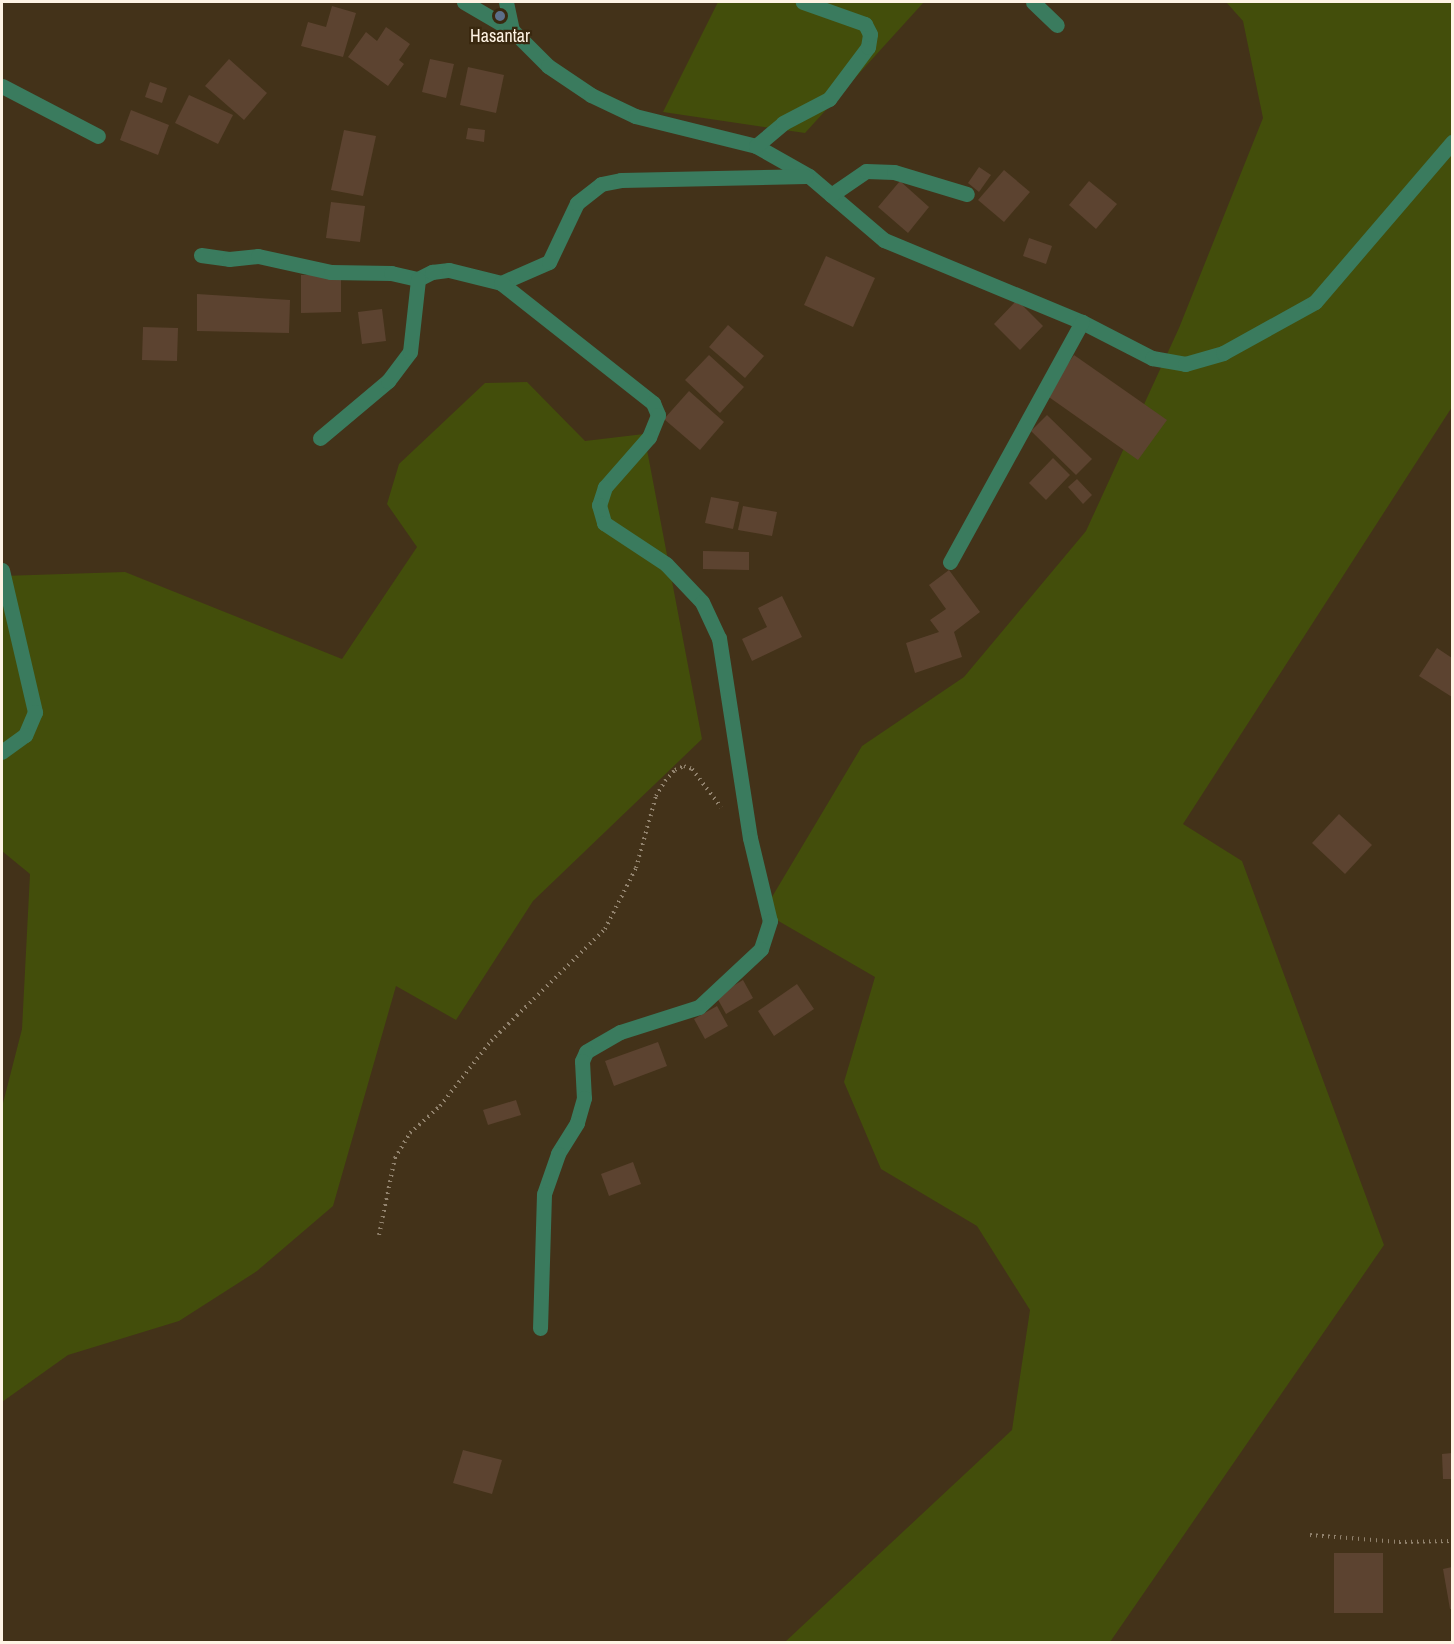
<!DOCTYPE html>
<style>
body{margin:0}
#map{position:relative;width:1454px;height:1644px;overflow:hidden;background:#433219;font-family:"Archivo Narrow",sans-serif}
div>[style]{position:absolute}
.green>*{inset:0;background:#434e0b}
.building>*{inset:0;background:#5c4330}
.path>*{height:4px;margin-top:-2px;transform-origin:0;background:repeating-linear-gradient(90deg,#92836e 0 1.5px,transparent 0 6px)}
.minor>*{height:15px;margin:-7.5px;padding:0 7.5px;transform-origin:7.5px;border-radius:7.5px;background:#3a7b5e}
.dots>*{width:16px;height:16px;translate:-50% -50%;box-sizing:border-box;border:3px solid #39280f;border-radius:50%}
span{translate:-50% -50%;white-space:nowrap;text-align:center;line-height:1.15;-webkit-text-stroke:4.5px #39280f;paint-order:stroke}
.poi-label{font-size:18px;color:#fef3e4}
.frame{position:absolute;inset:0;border:3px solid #fef3e4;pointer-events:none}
</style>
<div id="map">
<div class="green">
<i style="clip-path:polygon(718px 2px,924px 2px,805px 133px,663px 112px)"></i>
<i style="clip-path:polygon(1226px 2px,1452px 2px,1452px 407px,1183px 824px,1242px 861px,1384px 1245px,1110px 1642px,785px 1642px,1012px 1430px,1030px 1310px,977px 1226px,881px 1169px,844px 1082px,875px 977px,763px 912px,862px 746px,964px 677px,1086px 531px,1179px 328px,1263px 118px,1243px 21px)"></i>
<i style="clip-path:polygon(527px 382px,585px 441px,644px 434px,702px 739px,533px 901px,456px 1020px,396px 986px,333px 1206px,257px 1271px,179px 1321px,68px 1355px,2px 1402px,2px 1107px,22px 1029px,30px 874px,2px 851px,2px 576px,125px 572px,342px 659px,417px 547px,387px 504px,399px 464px,485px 383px)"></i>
</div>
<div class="building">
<i style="clip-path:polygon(332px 6px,356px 13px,343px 57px,301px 46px,308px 22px,326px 27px)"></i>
<i style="clip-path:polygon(386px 27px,410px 44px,399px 60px,404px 64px,388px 86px,348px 57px,366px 32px,377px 41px)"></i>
<i style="clip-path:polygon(229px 59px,267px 93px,244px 120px,205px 86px)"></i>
<i style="clip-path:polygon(430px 59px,454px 64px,446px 98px,422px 92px)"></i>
<i style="clip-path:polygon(468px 67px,504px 75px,496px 113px,460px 105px)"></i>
<i style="clip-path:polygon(150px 82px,167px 88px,162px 103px,145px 97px)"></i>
<i style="clip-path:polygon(189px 95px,233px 115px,218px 144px,175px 123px)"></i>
<i style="clip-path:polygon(131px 110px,169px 125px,158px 155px,120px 140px)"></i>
<i style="clip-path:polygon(468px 128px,485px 130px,484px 142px,466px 139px)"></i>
<i style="clip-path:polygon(344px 130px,376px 136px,363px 196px,331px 190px)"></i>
<i style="clip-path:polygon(979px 167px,991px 175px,979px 192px,968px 183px)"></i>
<i style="clip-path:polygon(1004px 170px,1030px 192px,1004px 222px,978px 200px)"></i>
<i style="clip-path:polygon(900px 181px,929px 207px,908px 233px,878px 207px)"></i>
<i style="clip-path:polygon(1089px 181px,1117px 204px,1096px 229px,1069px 205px)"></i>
<i style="clip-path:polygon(331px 202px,365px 206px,360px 242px,326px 238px)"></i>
<i style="clip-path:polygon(1029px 238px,1052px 246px,1046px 264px,1023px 256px)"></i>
<i style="clip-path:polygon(826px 256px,875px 278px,853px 327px,804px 305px)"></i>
<i style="clip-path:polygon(301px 275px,341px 275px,341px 312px,301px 313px)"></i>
<i style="clip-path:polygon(197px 294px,290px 300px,289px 333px,197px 331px)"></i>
<i style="clip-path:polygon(1017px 300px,1043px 326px,1020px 350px,994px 324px)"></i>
<i style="clip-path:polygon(382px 309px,386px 341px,362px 344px,358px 312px)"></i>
<i style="clip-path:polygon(728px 325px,764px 356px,745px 378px,709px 347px)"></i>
<i style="clip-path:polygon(143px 327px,178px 328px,177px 361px,142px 360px)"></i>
<i style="clip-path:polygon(709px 355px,744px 387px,720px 413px,685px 380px)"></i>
<i style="clip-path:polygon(1074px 355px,1167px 420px,1138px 460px,1046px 395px)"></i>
<i style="clip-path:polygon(689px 391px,724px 422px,700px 450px,664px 419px)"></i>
<i style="clip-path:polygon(1047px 415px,1092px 459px,1076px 475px,1031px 431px)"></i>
<i style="clip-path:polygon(1053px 458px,1070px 475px,1046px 500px,1029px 483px)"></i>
<i style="clip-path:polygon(1077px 479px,1092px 495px,1083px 504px,1068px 487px)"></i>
<i style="clip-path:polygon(711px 497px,739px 502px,733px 529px,705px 523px)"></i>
<i style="clip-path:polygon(743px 506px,777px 512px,772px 536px,738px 530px)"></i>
<i style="clip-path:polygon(703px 551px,749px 552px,749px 570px,703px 569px)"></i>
<i style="clip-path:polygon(949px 570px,980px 612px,954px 632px,962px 657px,915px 673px,906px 643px,939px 632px,930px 620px,946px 609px,929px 585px)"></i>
<i style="clip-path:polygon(782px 596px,802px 637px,752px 661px,742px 639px,767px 627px,758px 608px)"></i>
<i style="clip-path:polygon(1437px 648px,1452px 658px,1452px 697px,1419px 676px)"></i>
<i style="clip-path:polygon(1339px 814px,1372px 845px,1345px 874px,1312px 843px)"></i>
<i style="clip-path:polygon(743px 980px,753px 998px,726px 1014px,716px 996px)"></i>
<i style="clip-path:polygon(797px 984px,814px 1009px,774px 1036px,758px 1011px)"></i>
<i style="clip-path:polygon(717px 1006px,728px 1026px,705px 1039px,694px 1019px)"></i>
<i style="clip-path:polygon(658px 1042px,667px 1066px,614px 1086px,605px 1061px)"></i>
<i style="clip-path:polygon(516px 1100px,521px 1115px,488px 1125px,483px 1110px)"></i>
<i style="clip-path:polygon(633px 1162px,641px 1184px,609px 1196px,601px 1174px)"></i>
<i style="clip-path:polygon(463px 1450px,502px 1460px,492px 1494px,453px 1483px)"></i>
<i style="clip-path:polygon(1452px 1453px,1452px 1479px,1443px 1479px,1442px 1454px)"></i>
<i style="clip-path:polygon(1334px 1553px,1383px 1553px,1383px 1613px,1334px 1613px)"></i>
<i style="clip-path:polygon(1452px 1567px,1452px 1609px,1450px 1609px,1443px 1569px)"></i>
</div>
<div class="path">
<i style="left:379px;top:1235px;width:79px;rotate:-78.3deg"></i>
<i style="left:395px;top:1158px;width:29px;rotate:-59deg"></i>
<i style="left:410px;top:1133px;width:40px;rotate:-42deg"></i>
<i style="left:440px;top:1106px;width:83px;rotate:-51.9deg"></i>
<i style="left:491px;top:1041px;width:160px;rotate:-44.5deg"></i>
<i style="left:605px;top:929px;width:68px;rotate:-63.1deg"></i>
<i style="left:636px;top:868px;width:75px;rotate:-74.5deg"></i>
<i style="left:656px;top:796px;width:17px;rotate:-59deg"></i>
<i style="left:665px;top:781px;width:15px;rotate:-48deg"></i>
<i style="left:675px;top:770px;width:10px;rotate:-24deg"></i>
<i style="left:684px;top:766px;width:9px;rotate:21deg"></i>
<i style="left:692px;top:769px;width:48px;rotate:52.7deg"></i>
<i style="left:1310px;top:1535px;width:89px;rotate:4.5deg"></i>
<i style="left:1399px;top:1542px;width:53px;rotate:-1.1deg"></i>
</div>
<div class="minor">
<i style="left:464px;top:2px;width:56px;rotate:30.3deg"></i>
<i style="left:512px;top:30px;width:51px;rotate:45deg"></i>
<i style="left:548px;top:66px;width:52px;rotate:34deg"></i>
<i style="left:591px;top:95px;width:49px;rotate:25.5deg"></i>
<i style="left:635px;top:116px;width:125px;rotate:13.9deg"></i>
<i style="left:756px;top:146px;width:61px;rotate:29.5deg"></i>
<i style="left:809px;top:176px;width:99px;rotate:40.5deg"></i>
<i style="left:884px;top:240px;width:214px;rotate:22.5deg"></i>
<i style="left:1082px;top:322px;width:79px;rotate:27.2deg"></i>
<i style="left:1152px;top:358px;width:34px;rotate:10deg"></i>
<i style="left:1185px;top:364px;width:40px;rotate:-16deg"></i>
<i style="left:1223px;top:353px;width:105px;rotate:-29deg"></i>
<i style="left:1315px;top:302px;width:211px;rotate:-49.4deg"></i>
<i style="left:506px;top:2px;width:29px;rotate:78deg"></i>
<i style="left:1033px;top:2px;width:33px;rotate:44deg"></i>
<i style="left:2px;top:86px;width:108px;rotate:27.5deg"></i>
<i style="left:756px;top:146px;width:35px;rotate:-40deg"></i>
<i style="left:783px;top:123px;width:52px;rotate:-27.6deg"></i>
<i style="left:829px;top:99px;width:65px;rotate:-53.1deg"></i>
<i style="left:868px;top:47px;width:13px;rotate:-81deg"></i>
<i style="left:870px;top:34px;width:11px;rotate:-117deg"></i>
<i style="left:865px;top:24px;width:66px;rotate:-160.5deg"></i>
<i style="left:831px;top:195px;width:42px;rotate:-34.4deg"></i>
<i style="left:866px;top:171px;width:28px;rotate:2deg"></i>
<i style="left:894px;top:172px;width:76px;rotate:16.8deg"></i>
<i style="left:201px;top:255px;width:28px;rotate:8deg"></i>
<i style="left:229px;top:259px;width:29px;rotate:-6deg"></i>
<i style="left:258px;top:256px;width:75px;rotate:12.4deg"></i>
<i style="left:331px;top:272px;width:60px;rotate:1deg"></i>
<i style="left:391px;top:273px;width:28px;rotate:13deg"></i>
<i style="left:418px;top:279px;width:16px;rotate:-27deg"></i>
<i style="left:432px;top:272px;width:17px;rotate:-7deg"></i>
<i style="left:449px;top:270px;width:54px;rotate:14deg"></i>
<i style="left:501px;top:283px;width:52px;rotate:-23.6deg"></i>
<i style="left:549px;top:262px;width:65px;rotate:-64.6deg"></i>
<i style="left:577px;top:203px;width:31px;rotate:-38deg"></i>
<i style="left:601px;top:184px;width:20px;rotate:-11deg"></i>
<i style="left:621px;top:180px;width:185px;rotate:-1.2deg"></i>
<i style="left:501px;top:283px;width:194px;rotate:38.3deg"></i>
<i style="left:653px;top:403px;width:13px;rotate:67deg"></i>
<i style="left:658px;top:415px;width:24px;rotate:112deg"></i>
<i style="left:649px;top:437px;width:67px;rotate:131.3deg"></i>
<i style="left:605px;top:487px;width:19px;rotate:108deg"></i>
<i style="left:599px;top:505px;width:19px;rotate:74deg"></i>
<i style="left:604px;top:523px;width:74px;rotate:33.5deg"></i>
<i style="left:666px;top:564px;width:52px;rotate:46.5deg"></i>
<i style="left:702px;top:602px;width:40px;rotate:65deg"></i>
<i style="left:719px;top:638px;width:202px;rotate:81.2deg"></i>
<i style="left:750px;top:838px;width:85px;rotate:76.5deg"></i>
<i style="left:770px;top:921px;width:29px;rotate:108deg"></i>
<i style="left:761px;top:949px;width:85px;rotate:136.9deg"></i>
<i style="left:699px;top:1007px;width:83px;rotate:162.4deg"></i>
<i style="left:620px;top:1032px;width:39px;rotate:150deg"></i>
<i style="left:586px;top:1052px;width:10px;rotate:114deg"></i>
<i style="left:582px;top:1061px;width:37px;rotate:87deg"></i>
<i style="left:584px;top:1098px;width:26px;rotate:106deg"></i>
<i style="left:577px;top:1123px;width:36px;rotate:122deg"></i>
<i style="left:558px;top:1154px;width:42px;rotate:109.3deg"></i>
<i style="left:544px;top:1194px;width:134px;rotate:91.7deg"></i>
<i style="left:320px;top:438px;width:89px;rotate:-40deg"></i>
<i style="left:388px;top:381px;width:36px;rotate:-53deg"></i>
<i style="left:410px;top:352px;width:73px;rotate:-83.7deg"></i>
<i style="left:950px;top:562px;width:274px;rotate:-61.2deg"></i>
<i style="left:2px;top:570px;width:146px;rotate:76.9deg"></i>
<i style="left:35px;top:712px;width:25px;rotate:113deg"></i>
<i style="left:25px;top:735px;width:29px;rotate:144deg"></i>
</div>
<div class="dots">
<i style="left:500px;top:16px;background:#5c6f8a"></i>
</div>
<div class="poi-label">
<span style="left:500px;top:36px">Hasantar</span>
</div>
<div class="frame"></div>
</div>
